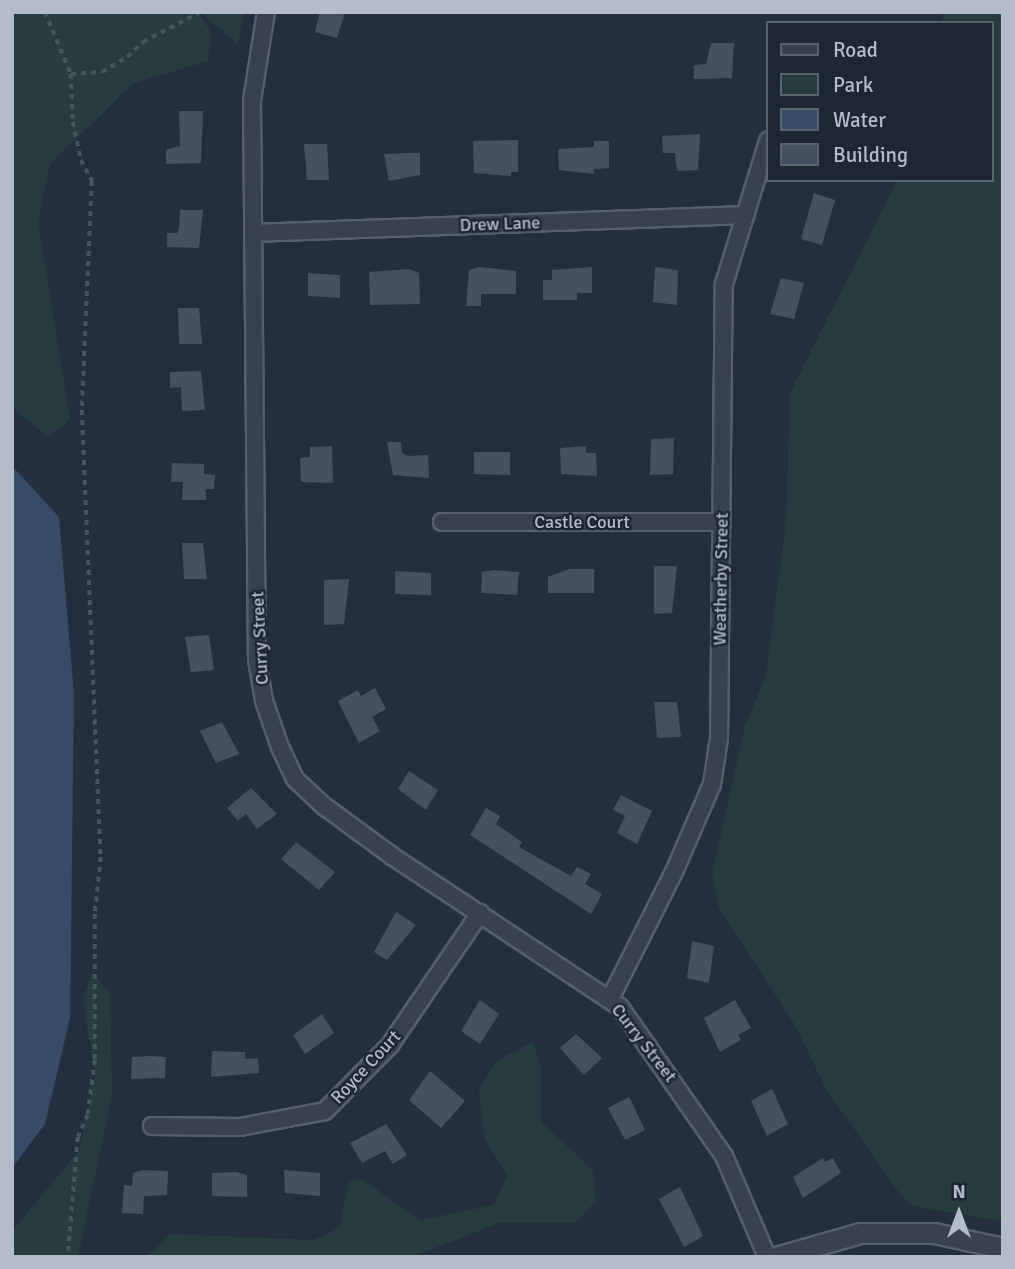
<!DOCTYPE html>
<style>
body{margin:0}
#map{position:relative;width:1015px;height:1269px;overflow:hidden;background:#242f3e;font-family:Signika,sans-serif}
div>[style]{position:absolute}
.green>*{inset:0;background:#263c3f}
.water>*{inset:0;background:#394c67}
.building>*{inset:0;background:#455162}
.path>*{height:3.5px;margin-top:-1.75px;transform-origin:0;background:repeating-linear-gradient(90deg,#44595c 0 5px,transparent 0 10px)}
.roads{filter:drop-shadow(2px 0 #565f6c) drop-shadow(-2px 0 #565f6c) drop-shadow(0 2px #565f6c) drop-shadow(0 -2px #565f6c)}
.minor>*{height:16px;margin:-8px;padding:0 8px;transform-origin:8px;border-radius:8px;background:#38414e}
.tertiary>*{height:19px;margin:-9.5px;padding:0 9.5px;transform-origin:9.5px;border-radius:9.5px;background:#38414e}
span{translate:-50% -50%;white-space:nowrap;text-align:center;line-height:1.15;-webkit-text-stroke:5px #1d2633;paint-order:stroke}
.street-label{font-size:18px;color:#b4bcc9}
.frame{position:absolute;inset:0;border:14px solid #b4bcc9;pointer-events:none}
.legend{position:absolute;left:766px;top:21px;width:228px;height:161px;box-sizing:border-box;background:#1d2633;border:2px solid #59626f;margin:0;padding:9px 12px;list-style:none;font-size:21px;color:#b4bcc9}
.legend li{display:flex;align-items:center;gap:14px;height:35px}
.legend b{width:35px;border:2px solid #59626f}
.north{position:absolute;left:924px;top:1178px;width:70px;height:70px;-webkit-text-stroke:5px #1d2633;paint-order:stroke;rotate:0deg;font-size:19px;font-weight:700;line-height:28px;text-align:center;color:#b4bcc9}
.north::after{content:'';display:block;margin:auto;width:24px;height:32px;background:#b4bcc9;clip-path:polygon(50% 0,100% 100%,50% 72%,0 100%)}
</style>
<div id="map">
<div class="green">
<i style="clip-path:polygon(12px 12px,198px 12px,211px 32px,208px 61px,134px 83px,50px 164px,38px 221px,70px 420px,48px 437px,12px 407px)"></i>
<i style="clip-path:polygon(201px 12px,244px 12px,238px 45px)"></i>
<i style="clip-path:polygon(943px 12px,1003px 12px,1003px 1222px,910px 1205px,900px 1194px,826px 1089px,795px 1025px,719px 909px,712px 875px,745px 725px,766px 676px,786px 521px,790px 393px,897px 180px,992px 180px,992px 23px,943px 23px)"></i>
<i style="clip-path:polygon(92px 972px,110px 993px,112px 1095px,78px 1257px,12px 1257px,12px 1231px,79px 1151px,95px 1076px,83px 1000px)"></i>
<i style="clip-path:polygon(533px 1042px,541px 1068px,541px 1122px,593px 1170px,596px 1201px,575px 1223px,499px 1223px,412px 1257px,146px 1257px,171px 1234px,314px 1240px,339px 1228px,349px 1182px,361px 1179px,421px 1220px,494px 1205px,507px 1176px,484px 1137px,479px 1090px,496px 1061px)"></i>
</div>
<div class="water">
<i style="clip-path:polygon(12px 466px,59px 517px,74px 694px,70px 1018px,45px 1124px,12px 1168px)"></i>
</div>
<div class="building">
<i style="clip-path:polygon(320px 12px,345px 12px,337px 38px,315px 32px)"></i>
<i style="clip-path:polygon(711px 43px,734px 43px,732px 78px,694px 79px,694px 65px,706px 64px)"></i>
<i style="clip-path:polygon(179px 111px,203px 111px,201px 163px,166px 164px,166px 150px,180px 146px)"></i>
<i style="clip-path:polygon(700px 134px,698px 170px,677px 171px,675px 153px,663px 153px,662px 136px)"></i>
<i style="clip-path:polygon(518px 140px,518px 172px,511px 172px,511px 176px,474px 173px,473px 141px)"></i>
<i style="clip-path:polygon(594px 141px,609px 141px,609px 168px,594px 169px,594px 174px,559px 170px,558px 149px,594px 147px)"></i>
<i style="clip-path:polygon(304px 144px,327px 144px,329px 180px,307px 180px)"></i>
<i style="clip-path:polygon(404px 153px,420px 153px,420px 175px,389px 181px,384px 154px)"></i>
<i style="clip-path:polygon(814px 193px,835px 200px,822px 245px,801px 239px)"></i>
<i style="clip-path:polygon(180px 210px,203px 210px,199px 248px,167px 247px,167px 233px,177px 233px,179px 228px)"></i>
<i style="clip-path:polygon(480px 267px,516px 271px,516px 294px,481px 294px,481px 306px,466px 306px,469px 270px)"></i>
<i style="clip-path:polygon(592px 267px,592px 293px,577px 293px,577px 300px,543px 300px,543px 280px,552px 280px,552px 270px)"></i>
<i style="clip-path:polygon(655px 267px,678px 270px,677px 305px,653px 302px)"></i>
<i style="clip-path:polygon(409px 269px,419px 273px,420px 304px,370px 305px,369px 272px)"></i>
<i style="clip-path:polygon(308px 273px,340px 275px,340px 298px,308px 296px)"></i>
<i style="clip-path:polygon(781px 278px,804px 283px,794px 319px,770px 314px)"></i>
<i style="clip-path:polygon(178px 308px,199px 308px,202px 344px,179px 344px)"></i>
<i style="clip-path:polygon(201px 371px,205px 410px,182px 411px,181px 387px,170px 388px,170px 372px)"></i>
<i style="clip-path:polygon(674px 438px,673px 474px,650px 475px,651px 439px)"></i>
<i style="clip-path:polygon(387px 442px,401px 442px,402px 453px,408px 456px,428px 455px,429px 478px,393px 475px)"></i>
<i style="clip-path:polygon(332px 446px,333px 483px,301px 482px,300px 458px,310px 457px,310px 447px)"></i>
<i style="clip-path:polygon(586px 446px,586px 453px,596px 453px,597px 476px,561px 474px,560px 448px)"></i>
<i style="clip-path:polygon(474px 452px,510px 452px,510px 475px,474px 474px)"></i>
<i style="clip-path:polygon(172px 463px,204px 464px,204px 474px,215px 475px,214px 489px,206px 489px,206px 500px,182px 500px,183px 482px,171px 482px)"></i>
<i style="clip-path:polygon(182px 543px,203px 543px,207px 579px,184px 579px)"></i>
<i style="clip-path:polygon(654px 566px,677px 566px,672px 613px,654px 614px)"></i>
<i style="clip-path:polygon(569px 569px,594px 569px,594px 593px,548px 593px,548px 577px)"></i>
<i style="clip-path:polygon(493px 570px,519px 572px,517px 595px,481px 593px,482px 572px)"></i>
<i style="clip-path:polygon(395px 571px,431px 573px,431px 595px,395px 594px)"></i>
<i style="clip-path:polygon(349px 579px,344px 624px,324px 625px,324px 580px)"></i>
<i style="clip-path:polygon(209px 635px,214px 670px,191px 672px,185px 637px)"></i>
<i style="clip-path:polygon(375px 688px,386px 709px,372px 717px,380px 731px,359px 743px,338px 701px,358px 690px,361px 696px)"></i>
<i style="clip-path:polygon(654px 702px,677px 702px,681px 737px,657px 738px)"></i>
<i style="clip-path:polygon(222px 722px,239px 754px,216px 763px,200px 731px)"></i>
<i style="clip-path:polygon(409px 771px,438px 790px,426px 810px,398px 789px)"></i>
<i style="clip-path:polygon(251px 788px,277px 814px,257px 829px,246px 814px,238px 821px,227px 808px)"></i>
<i style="clip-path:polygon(621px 795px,652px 811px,637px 844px,617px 833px,625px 816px,613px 810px)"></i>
<i style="clip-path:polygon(486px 808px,500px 816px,496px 824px,522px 842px,519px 847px,571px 876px,577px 867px,591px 874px,585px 884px,602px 894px,591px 914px,470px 835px)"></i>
<i style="clip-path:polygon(296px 842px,335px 872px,319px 890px,281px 859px)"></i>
<i style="clip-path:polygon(396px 912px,416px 925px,387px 960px,374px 952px)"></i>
<i style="clip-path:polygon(692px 941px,714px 946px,709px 983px,687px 978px)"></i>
<i style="clip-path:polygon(480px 1000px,499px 1014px,480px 1044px,461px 1031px)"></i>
<i style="clip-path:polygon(735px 1000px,751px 1028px,738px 1035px,741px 1040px,720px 1052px,704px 1018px)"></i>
<i style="clip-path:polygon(322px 1014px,334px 1033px,305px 1054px,293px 1035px)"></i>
<i style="clip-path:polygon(576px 1034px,602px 1058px,584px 1075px,560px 1048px)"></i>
<i style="clip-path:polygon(212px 1051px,245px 1052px,245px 1059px,258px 1058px,259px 1073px,211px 1077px)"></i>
<i style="clip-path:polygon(151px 1056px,166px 1057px,165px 1078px,131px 1079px,132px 1057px)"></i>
<i style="clip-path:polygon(430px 1071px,465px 1101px,441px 1128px,409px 1100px)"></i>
<i style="clip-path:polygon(772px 1089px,788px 1124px,767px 1136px,751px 1101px)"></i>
<i style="clip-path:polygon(629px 1097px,645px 1130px,625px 1140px,608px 1108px)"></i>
<i style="clip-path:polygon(386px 1124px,407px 1155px,393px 1164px,385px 1151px,362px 1163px,350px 1143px)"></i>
<i style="clip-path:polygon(823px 1158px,825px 1162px,833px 1158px,841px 1173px,803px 1198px,793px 1177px)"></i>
<i style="clip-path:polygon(143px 1170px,168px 1171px,167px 1195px,144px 1196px,143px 1214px,122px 1213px,124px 1185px,132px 1186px,133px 1173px)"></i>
<i style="clip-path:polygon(284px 1170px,320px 1173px,320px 1196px,285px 1193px)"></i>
<i style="clip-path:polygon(236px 1172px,247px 1175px,247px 1197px,212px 1196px,212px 1173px)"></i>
<i style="clip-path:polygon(680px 1187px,703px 1236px,684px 1247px,659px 1199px)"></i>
</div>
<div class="path">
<i style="left:45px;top:12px;width:67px;rotate:67.2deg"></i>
<i style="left:71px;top:74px;width:48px;rotate:87.6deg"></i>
<i style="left:73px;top:122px;width:39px;rotate:78deg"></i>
<i style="left:81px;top:160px;width:24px;rotate:62deg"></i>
<i style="left:92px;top:181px;width:229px;rotate:92.5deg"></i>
<i style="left:82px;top:410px;width:447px;rotate:87.6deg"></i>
<i style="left:101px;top:857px;width:57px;rotate:96deg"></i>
<i style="left:95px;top:914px;width:146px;rotate:90deg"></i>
<i style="left:95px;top:1060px;width:55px;rotate:97.3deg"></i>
<i style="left:88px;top:1115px;width:24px;rotate:114deg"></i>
<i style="left:78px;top:1137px;width:120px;rotate:94.8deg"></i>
<i style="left:71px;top:74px;width:31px;rotate:-4deg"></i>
<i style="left:102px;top:72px;width:29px;rotate:-31deg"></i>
<i style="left:127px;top:57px;width:22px;rotate:-43deg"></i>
<i style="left:143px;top:42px;width:64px;rotate:-27.8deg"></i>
</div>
<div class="roads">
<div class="minor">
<i style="left:266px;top:12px;width:89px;rotate:99deg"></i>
<i style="left:252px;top:100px;width:560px;rotate:89.49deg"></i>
<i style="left:257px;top:660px;width:42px;rotate:80.3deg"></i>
<i style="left:264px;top:701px;width:49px;rotate:70.8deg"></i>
<i style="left:280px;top:747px;width:35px;rotate:65deg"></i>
<i style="left:295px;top:779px;width:40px;rotate:43deg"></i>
<i style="left:324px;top:806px;width:84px;rotate:36.3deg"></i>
<i style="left:392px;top:856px;width:273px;rotate:33.5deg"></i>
<i style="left:620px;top:1007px;width:182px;rotate:55.1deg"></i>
<i style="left:724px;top:1156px;width:110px;rotate:66.9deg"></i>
<i style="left:253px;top:233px;width:493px;rotate:-2.1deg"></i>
<i style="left:442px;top:522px;width:279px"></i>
<i style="left:610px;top:999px;width:142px;rotate:-63.3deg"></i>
<i style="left:674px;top:872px;width:96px;rotate:-66.6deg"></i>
<i style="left:712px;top:784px;width:47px;rotate:-81.3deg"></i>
<i style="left:719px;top:738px;width:454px;rotate:-89.4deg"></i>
<i style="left:724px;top:284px;width:150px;rotate:-72.9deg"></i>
<i style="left:152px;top:1126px;width:88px;rotate:0.7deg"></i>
<i style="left:240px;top:1127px;width:86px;rotate:-10.7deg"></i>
<i style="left:325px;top:1111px;width:93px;rotate:-45.4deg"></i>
<i style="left:390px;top:1045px;width:160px;rotate:-55.7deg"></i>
</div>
<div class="tertiary">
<i style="left:776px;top:1257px;width:87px;rotate:-15.9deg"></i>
<i style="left:860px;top:1233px;width:74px"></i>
<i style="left:934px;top:1233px;width:71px;rotate:12.3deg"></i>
</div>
</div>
<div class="street-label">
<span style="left:500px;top:224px;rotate:-2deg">Drew Lane</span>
<span style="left:582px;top:522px">Castle Court</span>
<span style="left:721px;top:579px;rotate:-89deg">Weatherby Street</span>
<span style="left:260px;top:638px;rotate:-93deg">Curry Street</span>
<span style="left:644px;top:1043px;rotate:52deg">Curry Street</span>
<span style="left:366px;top:1067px;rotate:-47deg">Royce Court</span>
</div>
<div class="frame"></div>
<ul class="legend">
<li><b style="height:9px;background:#38414e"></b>Road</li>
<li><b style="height:19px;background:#263c3f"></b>Park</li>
<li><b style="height:19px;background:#394c67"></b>Water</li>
<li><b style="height:19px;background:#455162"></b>Building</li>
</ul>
<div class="north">N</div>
</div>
